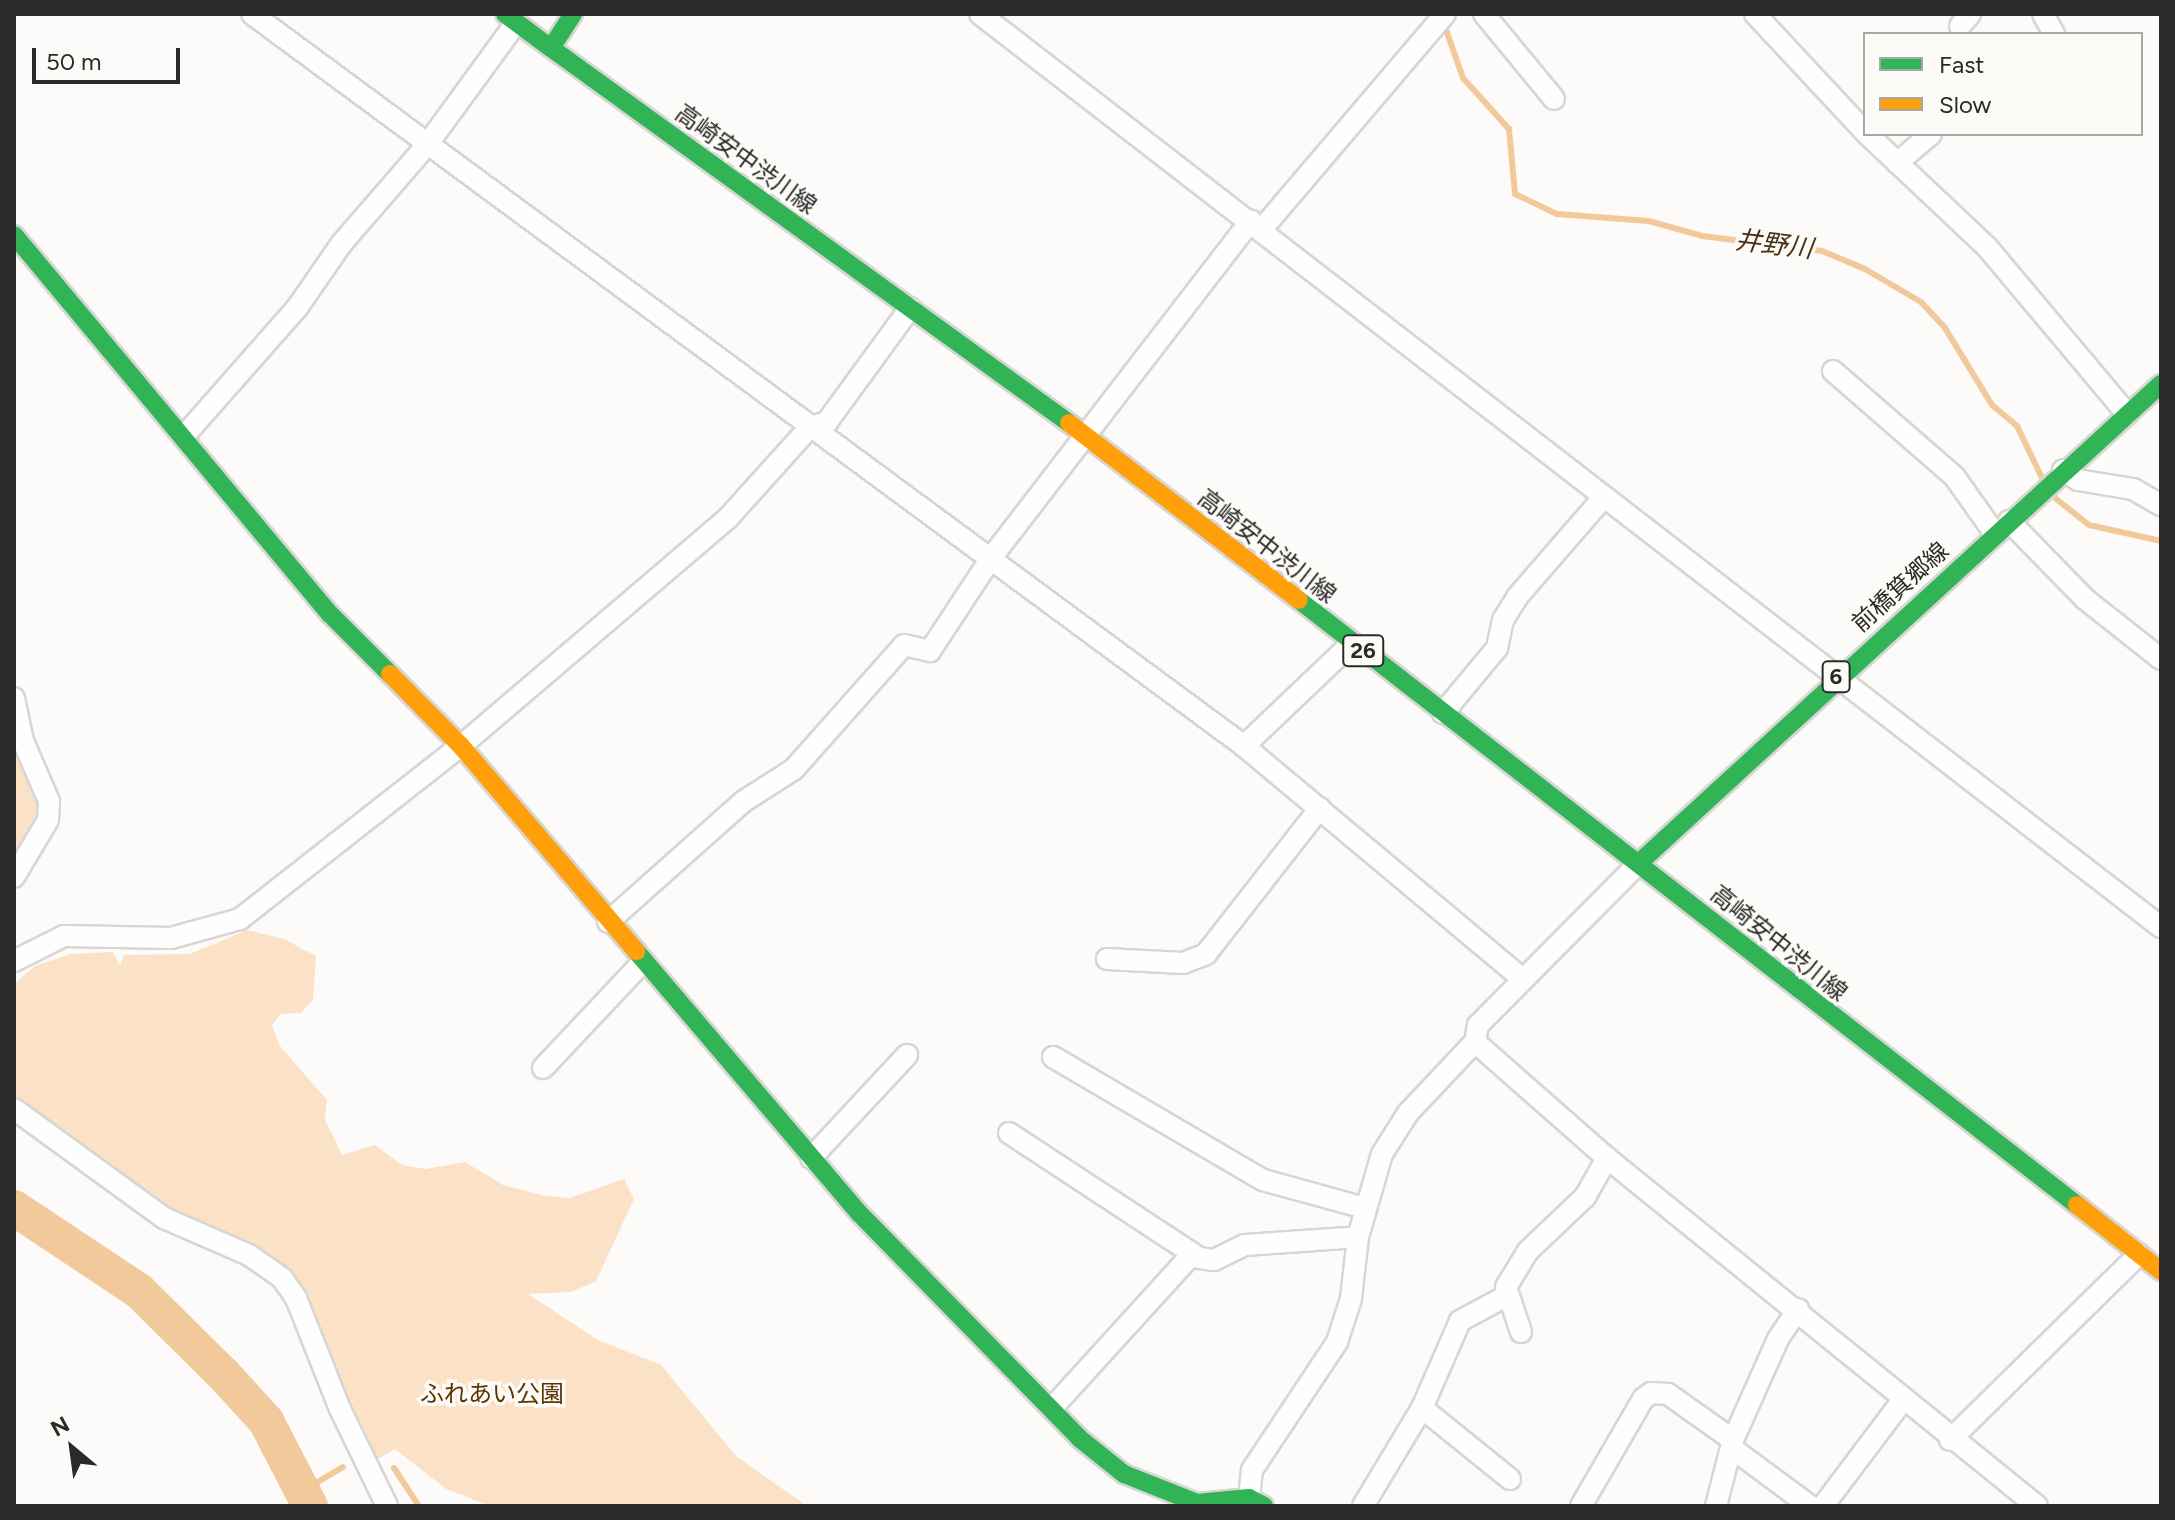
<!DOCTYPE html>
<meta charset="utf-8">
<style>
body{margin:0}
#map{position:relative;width:2175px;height:1520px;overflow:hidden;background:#fcfbf9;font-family:Figtree,"Noto Sans JP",sans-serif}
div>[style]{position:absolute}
.green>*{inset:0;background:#fbe2c7}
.stream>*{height:6px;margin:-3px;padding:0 3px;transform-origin:3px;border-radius:3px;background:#f2c99b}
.river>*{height:36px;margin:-18px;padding:0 18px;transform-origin:18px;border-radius:18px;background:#f2c99b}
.roads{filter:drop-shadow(2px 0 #d7d6d5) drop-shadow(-2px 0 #d7d6d5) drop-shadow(0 2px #d7d6d5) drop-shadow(0 -2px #d7d6d5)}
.street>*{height:20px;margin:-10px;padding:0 10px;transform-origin:10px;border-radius:10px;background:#fffefe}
.fast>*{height:18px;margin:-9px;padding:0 9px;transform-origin:9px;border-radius:9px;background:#30b455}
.slow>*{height:18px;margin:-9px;padding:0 9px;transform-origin:9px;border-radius:9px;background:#ff9f0a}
span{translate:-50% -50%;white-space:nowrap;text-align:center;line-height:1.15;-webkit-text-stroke:7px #fdfbf8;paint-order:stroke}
.shield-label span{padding:2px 6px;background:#fdfbf8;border:2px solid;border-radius:6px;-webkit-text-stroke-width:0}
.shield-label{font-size:22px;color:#2b2a29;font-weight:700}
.street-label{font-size:24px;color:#2b2a29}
.park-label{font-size:24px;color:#5b3600}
.water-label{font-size:26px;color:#483013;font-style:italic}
.frame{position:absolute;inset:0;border:16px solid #2b2a29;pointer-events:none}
.legend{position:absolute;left:1863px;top:32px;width:280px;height:104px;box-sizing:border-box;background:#fdfbf8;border:2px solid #a9a7a5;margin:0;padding:10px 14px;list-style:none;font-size:24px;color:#2b2a29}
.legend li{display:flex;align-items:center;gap:16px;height:40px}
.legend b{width:40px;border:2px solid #a9a7a5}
.north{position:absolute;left:32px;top:1408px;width:80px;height:80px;-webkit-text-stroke:6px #fdfbf8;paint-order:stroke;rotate:331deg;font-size:22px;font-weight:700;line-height:32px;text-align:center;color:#2b2a29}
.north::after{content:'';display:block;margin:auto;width:28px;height:36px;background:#2b2a29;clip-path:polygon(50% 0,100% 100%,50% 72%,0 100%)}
.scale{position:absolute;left:32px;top:48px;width:148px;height:36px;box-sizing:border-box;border:4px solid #2b2a29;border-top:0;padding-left:10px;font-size:24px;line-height:28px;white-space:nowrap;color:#2b2a29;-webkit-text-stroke:6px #fdfbf8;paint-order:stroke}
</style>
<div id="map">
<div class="green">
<i style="clip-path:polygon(14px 737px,43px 798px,40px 822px,14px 866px)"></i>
<i style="clip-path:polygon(247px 930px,284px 939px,316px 956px,313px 1000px,301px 1013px,280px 1014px,272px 1025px,280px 1046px,327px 1100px,325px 1120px,342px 1155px,375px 1145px,402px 1165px,426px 1169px,465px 1162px,503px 1185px,545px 1196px,570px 1198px,624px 1179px,634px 1199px,596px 1281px,571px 1292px,528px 1294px,598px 1340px,661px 1365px,736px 1456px,807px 1506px,490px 1506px,446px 1489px,395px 1449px,370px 1464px,290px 1277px,176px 1215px,14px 1096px,14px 984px,35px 966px,70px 954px,113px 952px,120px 965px,124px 955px,190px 954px)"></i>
</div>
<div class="stream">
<i style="left:1443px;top:21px;width:60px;rotate:70.7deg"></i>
<i style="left:1463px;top:78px;width:69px;rotate:48deg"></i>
<i style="left:1509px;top:129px;width:65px;rotate:84.7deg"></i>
<i style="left:1515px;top:194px;width:47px;rotate:25.5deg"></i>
<i style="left:1557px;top:214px;width:92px;rotate:4.4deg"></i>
<i style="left:1649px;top:221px;width:55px;rotate:15.8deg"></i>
<i style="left:1702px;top:236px;width:121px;rotate:7.1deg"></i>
<i style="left:1822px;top:251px;width:47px;rotate:22.7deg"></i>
<i style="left:1865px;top:269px;width:65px;rotate:30.5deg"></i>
<i style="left:1921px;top:302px;width:35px;rotate:47deg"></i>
<i style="left:1945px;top:328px;width:90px;rotate:58.6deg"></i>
<i style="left:1992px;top:405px;width:33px;rotate:40deg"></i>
<i style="left:2017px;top:426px;width:60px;rotate:64.3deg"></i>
<i style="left:2050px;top:494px;width:50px;rotate:38.5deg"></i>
<i style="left:2089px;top:525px;width:74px;rotate:12.5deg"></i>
<i style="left:394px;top:1468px;width:45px;rotate:56.7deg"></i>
<i style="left:304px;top:1490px;width:45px;rotate:-30.5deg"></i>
</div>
<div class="river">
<i style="left:14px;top:1208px;width:150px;rotate:33.6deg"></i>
<i style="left:139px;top:1291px;width:118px;rotate:44.7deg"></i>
<i style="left:223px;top:1374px;width:64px;rotate:47.5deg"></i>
<i style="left:266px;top:1421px;width:96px;rotate:62.6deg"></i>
</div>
<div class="roads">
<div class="street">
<i style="left:252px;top:14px;width:1233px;rotate:36.42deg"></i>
<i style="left:1244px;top:746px;width:363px;rotate:39.9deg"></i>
<i style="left:980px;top:14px;width:1493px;rotate:37.71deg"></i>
<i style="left:1484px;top:14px;width:110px;rotate:50.5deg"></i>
<i style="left:1755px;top:14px;width:161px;rotate:47deg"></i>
<i style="left:2043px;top:14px;width:23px;rotate:61deg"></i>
<i style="left:1960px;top:26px;width:16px;rotate:-50deg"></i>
<i style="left:1867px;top:134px;width:165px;rotate:43.3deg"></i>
<i style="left:1987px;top:247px;width:218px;rotate:50deg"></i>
<i style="left:1897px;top:163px;width:45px;rotate:-40.5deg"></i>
<i style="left:1262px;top:229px;width:282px;rotate:-49.6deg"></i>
<i style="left:1833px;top:371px;width:160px;rotate:41deg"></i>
<i style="left:1954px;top:476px;width:71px;rotate:54.7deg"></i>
<i style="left:185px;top:435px;width:169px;rotate:-48.6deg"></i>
<i style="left:297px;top:308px;width:79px;rotate:-55.3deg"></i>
<i style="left:342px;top:243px;width:130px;rotate:-49.1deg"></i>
<i style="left:427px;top:145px;width:151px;rotate:-53.9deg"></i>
<i style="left:2063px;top:470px;width:18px;rotate:34deg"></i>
<i style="left:2078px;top:480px;width:56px;rotate:9.3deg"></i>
<i style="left:2133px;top:489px;width:32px;rotate:30deg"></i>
<i style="left:2009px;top:521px;width:109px;rotate:45.7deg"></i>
<i style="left:2085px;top:599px;width:97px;rotate:38.3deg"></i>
<i style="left:14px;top:698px;width:44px;rotate:78.2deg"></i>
<i style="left:23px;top:741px;width:65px;rotate:66.6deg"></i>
<i style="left:49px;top:801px;width:19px;rotate:93deg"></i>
<i style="left:48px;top:820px;width:66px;rotate:120.8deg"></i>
<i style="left:1443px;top:713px;width:85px;rotate:-50.3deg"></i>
<i style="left:1497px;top:648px;width:29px;rotate:-78deg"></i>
<i style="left:1503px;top:620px;width:28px;rotate:-58deg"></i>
<i style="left:1518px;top:596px;width:128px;rotate:-49.1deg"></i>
<i style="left:1244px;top:746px;width:149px;rotate:-43.6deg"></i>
<i style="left:1640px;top:862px;width:230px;rotate:134.8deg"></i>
<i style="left:1478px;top:1025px;width:17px;rotate:100deg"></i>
<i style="left:1475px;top:1042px;width:176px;rotate:41.3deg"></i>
<i style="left:1607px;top:1158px;width:553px;rotate:38.98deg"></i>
<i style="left:608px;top:922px;width:182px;rotate:-41.7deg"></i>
<i style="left:744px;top:801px;width:59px;rotate:-32.6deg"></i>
<i style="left:794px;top:769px;width:166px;rotate:-48.4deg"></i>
<i style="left:904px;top:645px;width:27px;rotate:13deg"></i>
<i style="left:930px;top:651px;width:111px;rotate:-56.7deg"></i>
<i style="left:991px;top:558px;width:426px;rotate:-52.4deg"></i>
<i style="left:1107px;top:959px;width:76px;rotate:3deg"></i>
<i style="left:1183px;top:963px;width:25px;rotate:-21deg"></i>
<i style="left:1206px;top:954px;width:185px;rotate:-52deg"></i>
<i style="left:14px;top:961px;width:56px;rotate:-26.6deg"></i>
<i style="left:64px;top:936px;width:107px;rotate:1.1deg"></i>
<i style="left:171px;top:938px;width:72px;rotate:-15.4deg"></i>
<i style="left:240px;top:919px;width:281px;rotate:-38.1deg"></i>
<i style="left:461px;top:746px;width:351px;rotate:-40.5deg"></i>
<i style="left:728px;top:518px;width:122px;rotate:-48deg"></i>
<i style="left:810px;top:427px;width:18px;rotate:-16deg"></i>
<i style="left:827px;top:422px;width:141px;rotate:-53.9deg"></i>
<i style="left:1053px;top:1057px;width:243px;rotate:30.4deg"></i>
<i style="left:1263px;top:1180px;width:106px;rotate:15.4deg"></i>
<i style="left:543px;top:1068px;width:146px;rotate:-46.7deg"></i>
<i style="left:14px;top:1109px;width:185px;rotate:36deg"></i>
<i style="left:164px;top:1218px;width:93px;rotate:23.5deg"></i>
<i style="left:249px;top:1255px;width:40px;rotate:34.9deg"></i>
<i style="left:282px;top:1278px;width:24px;rotate:55deg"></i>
<i style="left:296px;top:1298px;width:119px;rotate:68.4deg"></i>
<i style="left:340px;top:1409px;width:108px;rotate:64.1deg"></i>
<i style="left:1009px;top:1133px;width:227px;rotate:33.3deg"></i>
<i style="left:1199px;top:1258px;width:15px;rotate:8deg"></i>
<i style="left:1214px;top:1260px;width:34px;rotate:-26deg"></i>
<i style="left:1245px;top:1245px;width:113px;rotate:-4deg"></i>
<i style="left:811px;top:1158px;width:141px;rotate:-47deg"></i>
<i style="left:1521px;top:1332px;width:47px;rotate:-108.4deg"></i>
<i style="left:1506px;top:1287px;width:42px;rotate:-58.6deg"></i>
<i style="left:1528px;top:1251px;width:79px;rotate:-43.5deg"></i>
<i style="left:1585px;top:1197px;width:45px;rotate:-60.6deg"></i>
<i style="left:1053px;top:1407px;width:207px;rotate:-47.7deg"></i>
<i style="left:1422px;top:1408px;width:113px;rotate:38.9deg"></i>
<i style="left:1950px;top:1440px;width:265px;rotate:-44.5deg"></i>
<i style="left:1733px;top:1449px;width:96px;rotate:36.5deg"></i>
<i style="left:1249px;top:1498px;width:28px;rotate:-84deg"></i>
<i style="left:1252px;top:1470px;width:154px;rotate:-56.4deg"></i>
<i style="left:1337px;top:1342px;width:45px;rotate:-72deg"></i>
<i style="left:1351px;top:1299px;width:62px;rotate:-83.6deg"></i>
<i style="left:1358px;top:1237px;width:86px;rotate:-73.9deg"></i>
<i style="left:1382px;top:1154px;width:49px;rotate:-57.6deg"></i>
<i style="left:1408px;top:1113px;width:98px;rotate:-46.7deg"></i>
<i style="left:1363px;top:1506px;width:114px;rotate:-59deg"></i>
<i style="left:1422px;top:1408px;width:95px;rotate:-66.4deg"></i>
<i style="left:1460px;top:1321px;width:52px;rotate:-28.5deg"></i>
<i style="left:1581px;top:1506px;width:124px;rotate:-59.9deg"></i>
<i style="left:1643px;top:1399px;width:10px;rotate:-37deg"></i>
<i style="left:1651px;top:1393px;width:17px;rotate:3deg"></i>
<i style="left:1668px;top:1394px;width:80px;rotate:35.3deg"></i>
<i style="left:1716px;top:1506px;width:68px;rotate:-75.6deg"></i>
<i style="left:1733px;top:1440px;width:111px;rotate:-66deg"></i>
<i style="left:1778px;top:1339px;width:36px;rotate:-56deg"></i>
<i style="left:1823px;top:1506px;width:131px;rotate:-53deg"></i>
</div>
<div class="fast">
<i style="left:505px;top:14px;width:57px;rotate:36.5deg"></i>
<i style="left:573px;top:14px;width:40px;rotate:122.9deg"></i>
<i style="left:551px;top:48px;width:639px;rotate:35.9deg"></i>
<i style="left:14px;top:235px;width:493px;rotate:50.2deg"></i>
<i style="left:330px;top:614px;width:85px;rotate:45deg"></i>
<i style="left:1299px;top:600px;width:986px;rotate:37.87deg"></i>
<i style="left:1640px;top:862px;width:707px;rotate:-42.54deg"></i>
<i style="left:636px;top:951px;width:344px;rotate:49.6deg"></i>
<i style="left:859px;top:1213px;width:315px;rotate:45.6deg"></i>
<i style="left:1079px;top:1438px;width:58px;rotate:38.7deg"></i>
<i style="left:1124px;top:1474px;width:79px;rotate:21.7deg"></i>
<i style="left:1197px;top:1503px;width:52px;rotate:-5.5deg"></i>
<i style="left:1249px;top:1498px;width:17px;rotate:28deg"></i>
</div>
<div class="slow">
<i style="left:1069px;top:423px;width:290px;rotate:37.6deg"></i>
<i style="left:390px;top:674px;width:101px;rotate:45.4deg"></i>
<i style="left:461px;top:746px;width:270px;rotate:49.5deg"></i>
<i style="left:2077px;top:1205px;width:107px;rotate:38.2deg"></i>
</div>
</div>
<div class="shield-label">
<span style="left:1363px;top:651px">26</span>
<span style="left:1836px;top:677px">6</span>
</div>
<div class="street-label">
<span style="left:746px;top:159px;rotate:36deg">高崎安中渋川線</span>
<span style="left:1267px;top:546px;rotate:38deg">高崎安中渋川線</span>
<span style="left:1900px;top:587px;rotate:-42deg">前橋箕郷線</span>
<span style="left:1779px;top:943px;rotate:39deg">高崎安中渋川線</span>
</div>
<div class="park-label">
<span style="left:492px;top:1394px">ふれあい公園</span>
</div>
<div class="water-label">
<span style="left:1774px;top:245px;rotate:7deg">井野川</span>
</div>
<div class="frame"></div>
<ul class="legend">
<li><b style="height:10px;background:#30b455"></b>Fast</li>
<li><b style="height:10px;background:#ff9f0a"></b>Slow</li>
</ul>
<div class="north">N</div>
<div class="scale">50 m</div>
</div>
